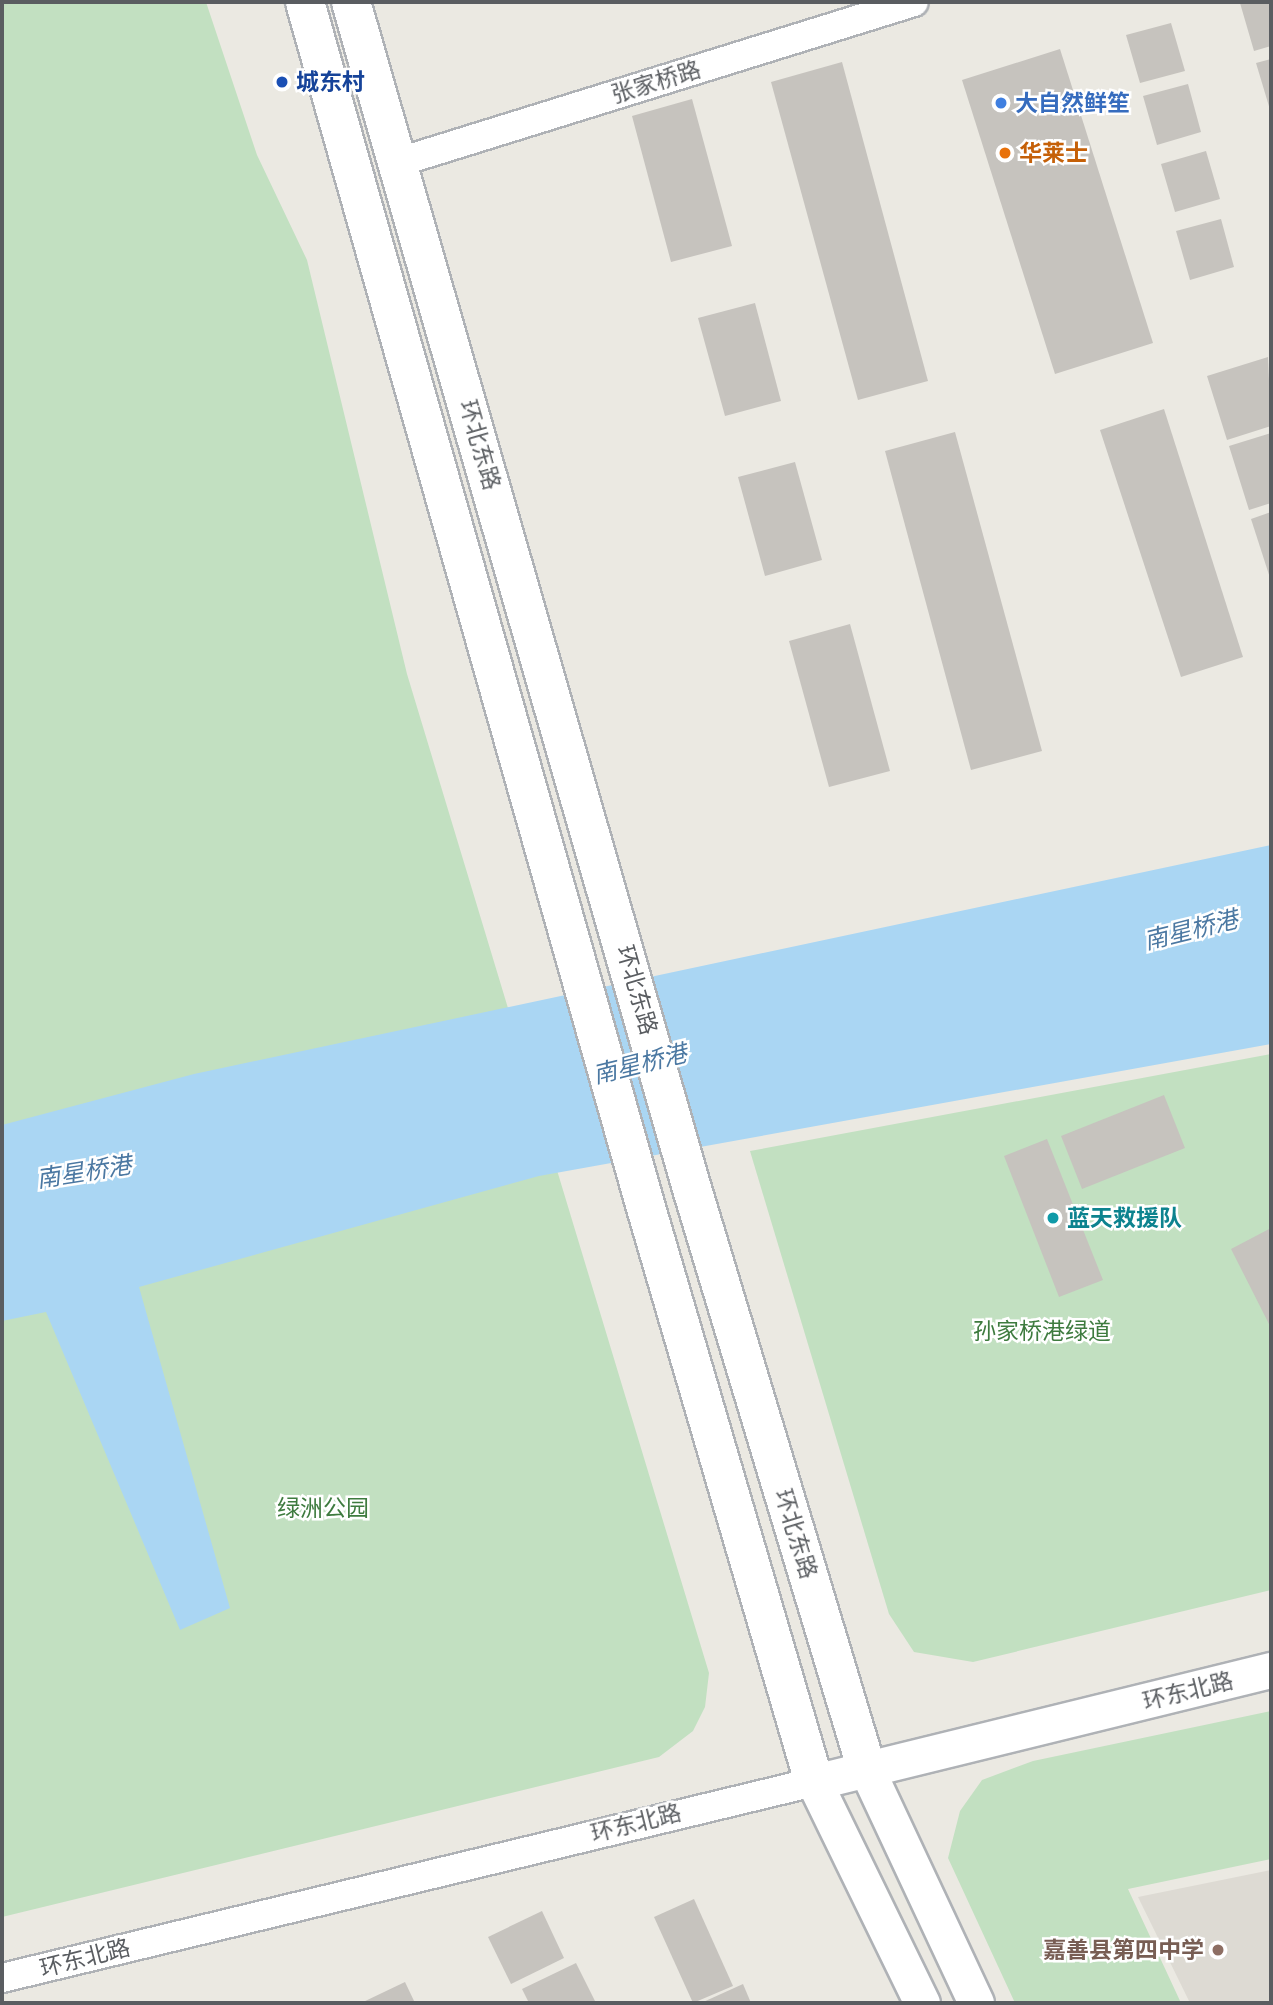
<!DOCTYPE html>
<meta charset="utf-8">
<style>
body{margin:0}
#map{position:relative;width:1273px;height:2005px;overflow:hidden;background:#ebe9e2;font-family:"Fira Sans Condensed","Noto Sans SC",sans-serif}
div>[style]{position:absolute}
.education>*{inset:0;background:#dddad3}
.green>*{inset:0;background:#c2e0c1}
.water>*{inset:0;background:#aad6f3}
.building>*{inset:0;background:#c6c3be}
.roads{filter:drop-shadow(2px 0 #afb2b6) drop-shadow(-2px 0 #afb2b6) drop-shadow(0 2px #afb2b6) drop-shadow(0 -2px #afb2b6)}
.minor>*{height:28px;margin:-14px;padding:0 14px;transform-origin:14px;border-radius:14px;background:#fff}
.tertiary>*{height:35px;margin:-17.5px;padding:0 17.5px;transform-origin:17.5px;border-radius:17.5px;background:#fff}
.secondary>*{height:38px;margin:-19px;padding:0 19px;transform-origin:19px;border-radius:19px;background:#fff}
.dots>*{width:19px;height:19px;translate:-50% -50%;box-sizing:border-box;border:4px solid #fff;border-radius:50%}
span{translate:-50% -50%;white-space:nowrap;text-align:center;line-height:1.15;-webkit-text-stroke:5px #fff;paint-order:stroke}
.transit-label{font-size:23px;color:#164399;font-weight:700}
.left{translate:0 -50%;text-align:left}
.street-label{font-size:23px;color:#5a5d61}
.shop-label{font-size:23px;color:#366cbe;font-weight:700}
.food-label{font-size:23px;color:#c56008;font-weight:700}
.culture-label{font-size:23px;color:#0d838f;font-weight:700}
.park-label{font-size:23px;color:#3e7b3f}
.education-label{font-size:23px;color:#785e54;font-weight:700}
.right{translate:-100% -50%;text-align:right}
.water-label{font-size:24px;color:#4b78a2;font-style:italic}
.frame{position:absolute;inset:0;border:4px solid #5a5d61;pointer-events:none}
</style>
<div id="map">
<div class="education">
<i style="clip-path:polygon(1271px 1870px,1271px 2003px,1190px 2003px,1138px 1897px)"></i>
</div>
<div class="green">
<i style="clip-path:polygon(2px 2px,206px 2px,257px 155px,307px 260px,407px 674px,709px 1673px,705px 1707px,693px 1731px,659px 1757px,2px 1917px)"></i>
<i style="clip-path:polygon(1271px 1054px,1271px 1590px,973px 1662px,914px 1652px,889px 1614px,750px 1151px)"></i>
<i style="clip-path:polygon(1271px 1711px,1271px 1859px,1128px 1889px,1181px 2003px,1015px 2003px,948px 1858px,960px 1811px,982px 1780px,1033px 1761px)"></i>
</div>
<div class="water">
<i style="clip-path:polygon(1271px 845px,1271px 1044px,539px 1176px,139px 1287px,230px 1608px,180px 1630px,46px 1312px,2px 1321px,2px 1125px,194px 1074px)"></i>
</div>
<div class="building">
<i style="clip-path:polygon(1271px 2px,1271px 46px,1254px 51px,1240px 3px)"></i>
<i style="clip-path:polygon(1171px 23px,1185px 71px,1140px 83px,1126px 35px)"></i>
<i style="clip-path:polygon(1060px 49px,1153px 343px,1055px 374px,962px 80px)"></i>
<i style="clip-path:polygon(1271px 59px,1271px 113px,1256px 63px)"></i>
<i style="clip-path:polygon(842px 62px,928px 381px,858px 400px,771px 82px)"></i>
<i style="clip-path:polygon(1188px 84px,1201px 132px,1157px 145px,1143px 96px)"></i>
<i style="clip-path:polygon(692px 99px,732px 246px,671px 262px,632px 116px)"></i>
<i style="clip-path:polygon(1206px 151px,1220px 199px,1175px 212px,1161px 164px)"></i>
<i style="clip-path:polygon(1221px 219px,1234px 267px,1190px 280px,1176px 231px)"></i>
<i style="clip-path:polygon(755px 303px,781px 401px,725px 416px,698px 318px)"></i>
<i style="clip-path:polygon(1268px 357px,1271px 426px,1227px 440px,1207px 376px)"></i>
<i style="clip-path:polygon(1164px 409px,1243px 657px,1181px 677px,1100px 430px)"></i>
<i style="clip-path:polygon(955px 432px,1042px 751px,971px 770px,885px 451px)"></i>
<i style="clip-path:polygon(1271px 433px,1271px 503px,1249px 510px,1229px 446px)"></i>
<i style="clip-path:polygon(795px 462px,822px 560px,765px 576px,738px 477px)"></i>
<i style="clip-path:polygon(1271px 512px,1271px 581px,1251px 519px)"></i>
<i style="clip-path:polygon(850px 624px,890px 771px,829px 787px,789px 641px)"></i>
<i style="clip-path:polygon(1164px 1095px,1185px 1148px,1082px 1189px,1061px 1136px)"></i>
<i style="clip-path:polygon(1047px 1139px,1103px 1280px,1059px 1297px,1004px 1156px)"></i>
<i style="clip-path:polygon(1271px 1228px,1271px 1328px,1231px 1249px)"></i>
<i style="clip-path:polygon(694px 1899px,733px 1986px,693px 2003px,654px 1917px)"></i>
<i style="clip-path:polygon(542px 1911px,564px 1958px,511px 1984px,488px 1937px)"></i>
<i style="clip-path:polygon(576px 1963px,596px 2003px,529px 2003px,522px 1989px)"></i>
<i style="clip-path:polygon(405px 1982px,415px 2003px,361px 2003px)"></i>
<i style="clip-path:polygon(743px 1984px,751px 2003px,701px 2003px)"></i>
</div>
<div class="roads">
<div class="minor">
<i style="left:399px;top:162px;width:539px;rotate:-17.26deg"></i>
<i style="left:2px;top:1978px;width:835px;rotate:-13.57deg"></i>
</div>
<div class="tertiary">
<i style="left:867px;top:1770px;width:257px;rotate:64.9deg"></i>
<i style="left:922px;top:2003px;width:246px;rotate:-116deg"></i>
<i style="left:814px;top:1782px;width:471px;rotate:-13.8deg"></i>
</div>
<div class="secondary">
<i style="left:305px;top:2px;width:1239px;rotate:74.21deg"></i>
<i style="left:642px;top:1194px;width:613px;rotate:73.69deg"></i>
<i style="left:351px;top:2px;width:1238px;rotate:73.97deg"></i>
<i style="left:693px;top:1192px;width:604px;rotate:73.25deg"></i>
</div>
</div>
<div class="dots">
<i style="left:282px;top:82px;background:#1a4fb4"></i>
<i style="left:1001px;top:103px;background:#3f7fe0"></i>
<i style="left:1005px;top:153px;background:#e8710a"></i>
<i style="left:1053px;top:1218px;background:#0f9aa8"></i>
<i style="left:1218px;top:1950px;background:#8d6e63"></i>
</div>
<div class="transit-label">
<span class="left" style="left:296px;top:82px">城东村</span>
</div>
<div class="street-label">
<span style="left:656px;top:82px;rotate:-17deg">张家桥路</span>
<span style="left:480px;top:445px;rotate:74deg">环北东路</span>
<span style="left:637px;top:990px;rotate:74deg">环北东路</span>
<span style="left:796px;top:1534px;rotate:73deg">环北东路</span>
<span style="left:1188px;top:1691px;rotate:-14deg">环东北路</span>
<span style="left:636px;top:1823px;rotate:-14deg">环东北路</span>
<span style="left:85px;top:1958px;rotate:-14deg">环东北路</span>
</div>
<div class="shop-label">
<span class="left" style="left:1015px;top:103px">大自然鲜笙</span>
</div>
<div class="food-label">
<span class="left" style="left:1019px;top:153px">华莱士</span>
</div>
<div class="culture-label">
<span class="left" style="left:1067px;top:1218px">蓝天救援队</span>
</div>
<div class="park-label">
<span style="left:1042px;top:1331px">孙家桥港绿道</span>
<span style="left:323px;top:1508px">绿洲公园</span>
</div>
<div class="education-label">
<span class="right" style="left:1204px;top:1950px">嘉善县第四中学</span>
</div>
<div class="water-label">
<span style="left:1191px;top:931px;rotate:-14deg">南星桥港</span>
<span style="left:640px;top:1065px;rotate:-14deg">南星桥港</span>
<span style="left:84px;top:1173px;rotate:-9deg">南星桥港</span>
</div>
<div class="frame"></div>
</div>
